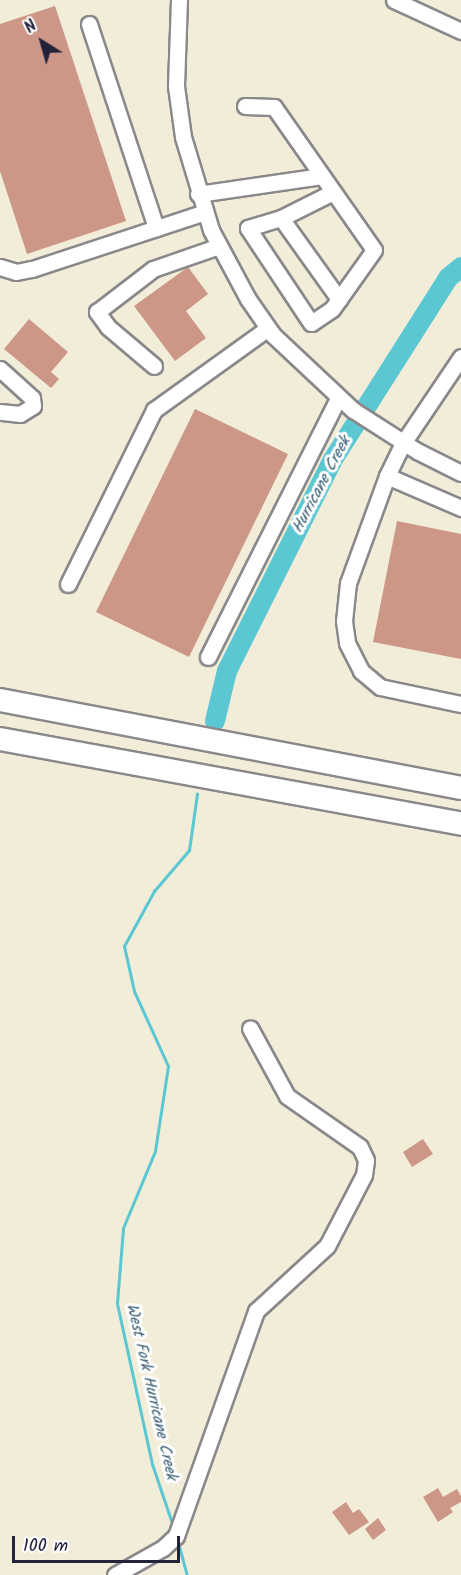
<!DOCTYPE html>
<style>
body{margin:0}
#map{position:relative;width:461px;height:1575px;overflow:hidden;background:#f2edd9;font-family:Kalam,sans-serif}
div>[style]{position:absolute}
.stream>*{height:3px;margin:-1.5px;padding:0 1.5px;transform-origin:1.5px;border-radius:1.5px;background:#5ac7d3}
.river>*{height:20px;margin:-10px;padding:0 10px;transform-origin:10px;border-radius:10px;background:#5ac7d3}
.building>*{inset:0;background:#cc9787}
.roads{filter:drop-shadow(2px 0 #8a888a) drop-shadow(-2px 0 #8a888a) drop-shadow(0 2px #8a888a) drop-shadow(0 -2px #8a888a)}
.minor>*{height:15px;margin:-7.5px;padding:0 7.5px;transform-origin:7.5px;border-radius:7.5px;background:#fff}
.highway>*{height:22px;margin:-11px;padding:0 11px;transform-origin:11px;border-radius:11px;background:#fff}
span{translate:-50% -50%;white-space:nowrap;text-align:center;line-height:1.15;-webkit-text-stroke:6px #fff;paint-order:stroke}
.water-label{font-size:16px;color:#365c70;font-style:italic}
.north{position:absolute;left:12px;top:12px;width:60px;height:60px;-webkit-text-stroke:4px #fff;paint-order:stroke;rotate:323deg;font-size:16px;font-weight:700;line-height:24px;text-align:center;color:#22223b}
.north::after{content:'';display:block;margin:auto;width:21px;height:27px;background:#22223b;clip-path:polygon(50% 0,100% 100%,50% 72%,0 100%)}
.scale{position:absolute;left:12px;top:1536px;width:168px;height:27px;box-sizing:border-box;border:3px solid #22223b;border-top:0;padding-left:8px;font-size:18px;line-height:21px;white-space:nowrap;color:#22223b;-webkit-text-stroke:4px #fff;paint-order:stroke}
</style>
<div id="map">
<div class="stream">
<i style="left:173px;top:1526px;width:65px;rotate:-108.7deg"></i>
<i style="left:152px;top:1464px;width:165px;rotate:-102.3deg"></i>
<i style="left:117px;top:1303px;width:75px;rotate:-85.4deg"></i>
<i style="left:123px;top:1228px;width:83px;rotate:-67.4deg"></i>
<i style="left:155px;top:1151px;width:86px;rotate:-81.3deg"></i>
<i style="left:168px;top:1066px;width:82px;rotate:-114.4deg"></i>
<i style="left:134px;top:991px;width:46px;rotate:-102.5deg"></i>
<i style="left:124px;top:946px;width:63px;rotate:-61.4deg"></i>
<i style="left:154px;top:891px;width:54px;rotate:-49.5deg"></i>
<i style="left:189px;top:850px;width:57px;rotate:-81.9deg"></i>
<i style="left:179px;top:1546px;width:30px;rotate:75deg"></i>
</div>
<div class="river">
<i style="left:215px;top:721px;width:51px;rotate:-76.5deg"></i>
<i style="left:227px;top:671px;width:235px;rotate:-63.4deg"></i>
<i style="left:332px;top:461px;width:217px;rotate:-57.6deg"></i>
<i style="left:448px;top:278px;width:17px;rotate:-40deg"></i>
</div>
<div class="building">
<i style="clip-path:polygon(55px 6px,126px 221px,27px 254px,0 171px,0 24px)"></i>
<i style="clip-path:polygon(188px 267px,208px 294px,186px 311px,206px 338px,175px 361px,134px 306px)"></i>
<i style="clip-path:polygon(29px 319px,68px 352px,51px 372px,59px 379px,51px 388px,4px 349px)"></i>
<i style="clip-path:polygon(195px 409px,288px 454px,189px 657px,96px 612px)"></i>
<i style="clip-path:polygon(397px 521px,461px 534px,461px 659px,373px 642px)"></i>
<i style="clip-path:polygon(423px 1139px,433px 1154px,412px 1167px,403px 1152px)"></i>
<i style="clip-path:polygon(438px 1488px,443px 1497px,457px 1489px,461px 1496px,461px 1502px,450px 1508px,453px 1512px,438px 1522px,423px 1497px)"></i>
<i style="clip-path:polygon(346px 1502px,353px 1513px,359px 1509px,369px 1522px,349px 1535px,332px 1512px)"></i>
<i style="clip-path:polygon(378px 1518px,386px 1530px,373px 1540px,365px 1529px)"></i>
</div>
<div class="roads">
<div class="minor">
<i style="left:179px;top:0;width:86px;rotate:92deg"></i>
<i style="left:176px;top:86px;width:51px;rotate:82.2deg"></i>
<i style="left:183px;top:137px;width:97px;rotate:73.2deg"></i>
<i style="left:211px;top:230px;width:78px;rotate:61.8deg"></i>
<i style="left:248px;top:299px;width:44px;rotate:55.2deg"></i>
<i style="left:273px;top:335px;width:110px;rotate:43.2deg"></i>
<i style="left:353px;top:410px;width:76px;rotate:32.6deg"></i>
<i style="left:417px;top:451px;width:49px;rotate:26.6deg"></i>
<i style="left:394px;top:0;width:74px;rotate:24.8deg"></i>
<i style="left:89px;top:24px;width:215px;rotate:71.8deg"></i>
<i style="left:245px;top:106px;width:29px;rotate:2deg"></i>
<i style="left:274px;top:107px;width:174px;rotate:55deg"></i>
<i style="left:374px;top:250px;width:72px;rotate:125.4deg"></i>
<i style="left:332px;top:309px;width:25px;rotate:146deg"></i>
<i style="left:311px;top:323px;width:114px;rotate:-123.6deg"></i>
<i style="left:248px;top:228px;width:34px;rotate:-17deg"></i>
<i style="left:333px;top:192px;width:58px;rotate:153.4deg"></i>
<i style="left:281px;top:218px;width:100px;rotate:54.4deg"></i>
<i style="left:198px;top:194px;width:125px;rotate:-8.3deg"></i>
<i style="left:0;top:267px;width:17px;rotate:17deg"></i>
<i style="left:16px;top:272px;width:16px;rotate:-11deg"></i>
<i style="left:32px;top:269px;width:182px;rotate:-18.2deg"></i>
<i style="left:461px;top:357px;width:104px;rotate:124deg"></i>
<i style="left:403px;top:443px;width:37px;rotate:116deg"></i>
<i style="left:387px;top:476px;width:81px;rotate:23.4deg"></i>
<i style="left:154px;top:366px;width:60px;rotate:-139.7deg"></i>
<i style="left:108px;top:327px;width:19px;rotate:-126deg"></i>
<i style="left:97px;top:312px;width:71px;rotate:-37.5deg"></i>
<i style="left:153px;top:269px;width:70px;rotate:-19.2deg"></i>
<i style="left:0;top:369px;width:43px;rotate:42.2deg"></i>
<i style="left:32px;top:398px;width:8px;rotate:83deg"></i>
<i style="left:33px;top:406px;width:15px;rotate:148deg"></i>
<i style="left:20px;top:414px;width:20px;rotate:-174deg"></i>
<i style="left:387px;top:476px;width:114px;rotate:110deg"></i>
<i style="left:348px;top:583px;width:38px;rotate:96deg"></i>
<i style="left:344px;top:621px;width:22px;rotate:82deg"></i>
<i style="left:347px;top:643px;width:31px;rotate:63deg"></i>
<i style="left:361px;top:671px;width:25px;rotate:40deg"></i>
<i style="left:380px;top:687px;width:83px;rotate:11.9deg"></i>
<i style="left:68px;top:584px;width:194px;rotate:-63.7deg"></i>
<i style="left:154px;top:410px;width:140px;rotate:-35.7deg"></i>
<i style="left:208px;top:657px;width:290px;rotate:-63.3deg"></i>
<i style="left:115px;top:1575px;width:55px;rotate:-29.4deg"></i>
<i style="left:163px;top:1548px;width:18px;rotate:-43deg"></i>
<i style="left:176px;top:1536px;width:239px;rotate:-70.4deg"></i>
<i style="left:256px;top:1311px;width:96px;rotate:-42.5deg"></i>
<i style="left:327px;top:1246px;width:80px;rotate:-62.5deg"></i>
<i style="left:364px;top:1175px;width:15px;rotate:-82deg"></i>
<i style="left:366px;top:1160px;width:14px;rotate:-115deg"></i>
<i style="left:360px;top:1147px;width:89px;rotate:-145.1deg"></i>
<i style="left:287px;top:1096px;width:77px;rotate:-118.6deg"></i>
</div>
<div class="highway">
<i style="left:0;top:700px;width:469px;rotate:10.8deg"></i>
<i style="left:0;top:739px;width:469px;rotate:10.4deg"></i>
</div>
</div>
<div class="water-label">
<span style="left:322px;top:485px;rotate:-62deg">Hurricane Creek</span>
<span style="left:151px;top:1392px;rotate:77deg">West Fork Hurricane Creek</span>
</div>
<div class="north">N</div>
<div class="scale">100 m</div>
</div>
